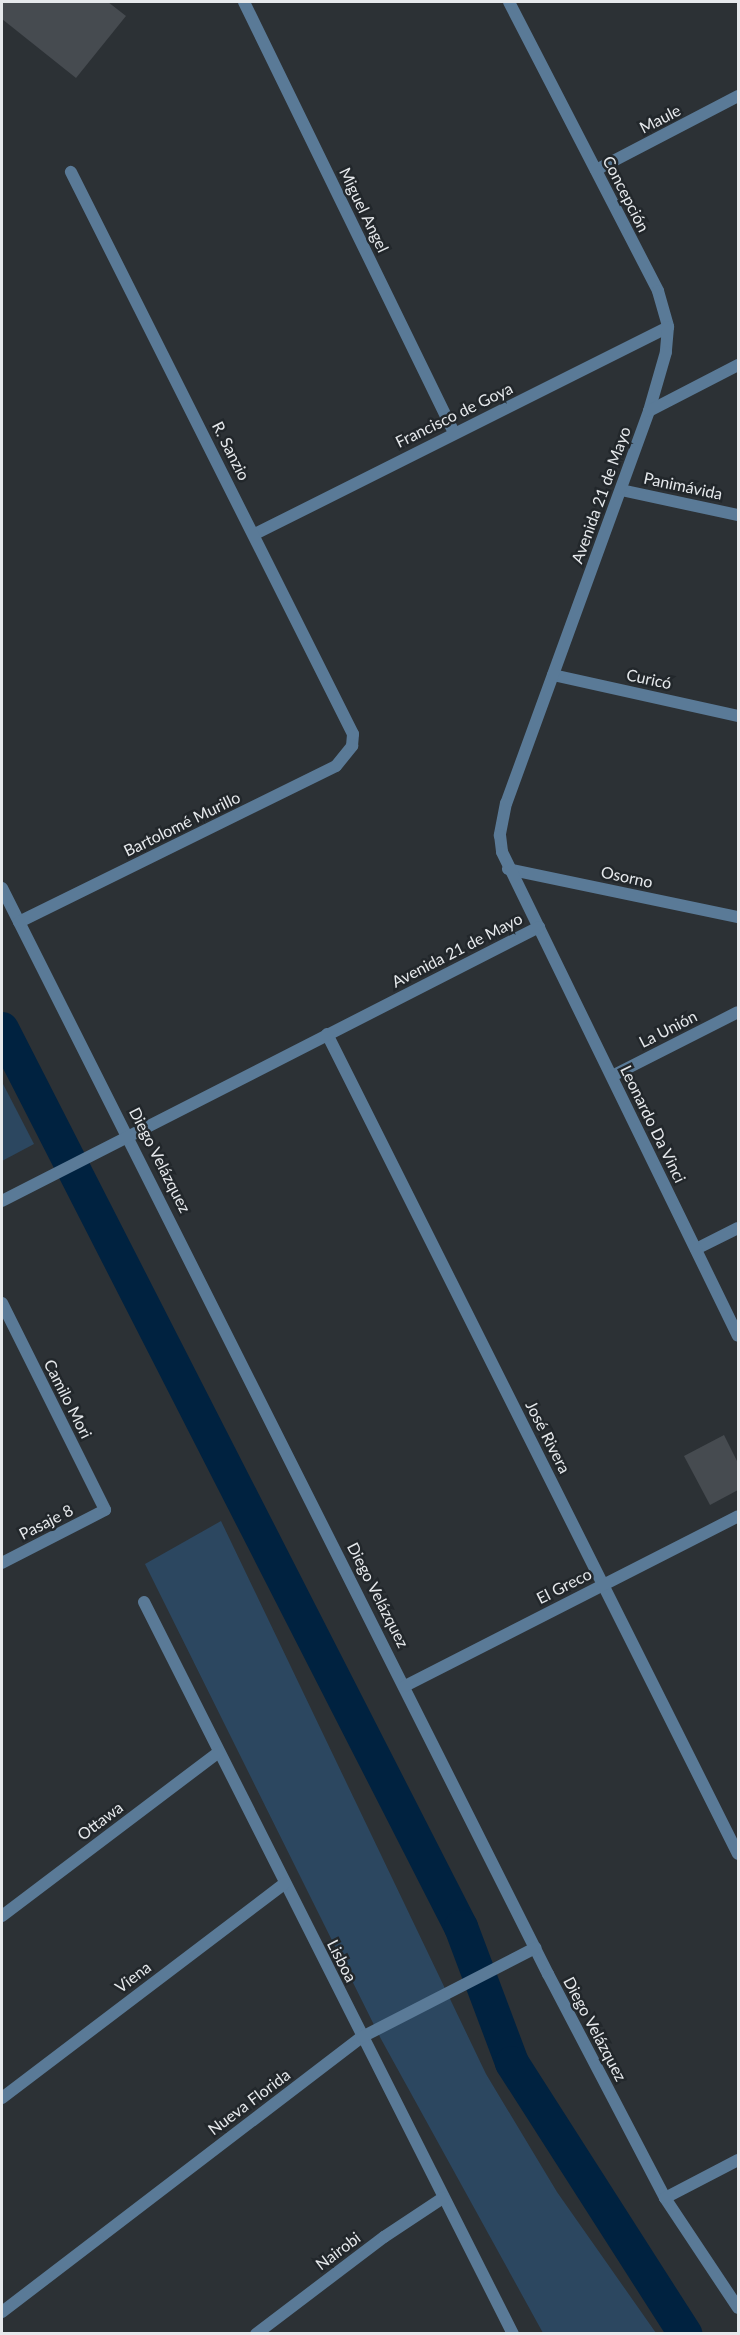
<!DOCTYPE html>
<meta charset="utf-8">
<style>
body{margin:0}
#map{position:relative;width:740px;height:2335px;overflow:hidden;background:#2c3135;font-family:Lato,sans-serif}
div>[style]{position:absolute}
.green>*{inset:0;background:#2c4760}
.canal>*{height:34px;margin:-17px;padding:0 17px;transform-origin:17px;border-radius:17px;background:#002240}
.building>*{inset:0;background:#464b50}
.minor>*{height:12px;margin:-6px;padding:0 6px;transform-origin:6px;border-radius:6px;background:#5a7a97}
.tertiary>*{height:12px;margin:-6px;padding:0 6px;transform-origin:6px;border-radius:6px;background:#5a7a97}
span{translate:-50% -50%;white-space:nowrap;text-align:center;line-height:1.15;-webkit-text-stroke:5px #22272b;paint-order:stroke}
.street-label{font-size:16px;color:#e6e9ec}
.frame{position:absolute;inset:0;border:3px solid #e6e9ec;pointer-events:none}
</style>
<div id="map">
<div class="green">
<i style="clip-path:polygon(2px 1082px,34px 1144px,2px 1161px)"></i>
<i style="clip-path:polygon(221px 1521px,486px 2074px,557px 2192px,656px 2333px,543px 2333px,381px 2039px,145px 1564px)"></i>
</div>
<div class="canal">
<i style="left:2px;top:1029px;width:1009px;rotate:62.93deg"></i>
<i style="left:461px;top:1927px;width:145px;rotate:69.4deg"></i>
<i style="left:512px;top:2063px;width:322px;rotate:57.4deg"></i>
</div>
<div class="building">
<i style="clip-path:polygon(2px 2px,108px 2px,126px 16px,76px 78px,2px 19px)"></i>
<i style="clip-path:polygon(724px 1435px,738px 1463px,738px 1490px,710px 1505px,684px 1456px)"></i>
</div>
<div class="minor">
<i style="left:244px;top:2px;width:479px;rotate:64deg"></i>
<i style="left:596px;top:170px;width:160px;rotate:-27.5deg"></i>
<i style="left:621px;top:490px;width:120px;rotate:12.1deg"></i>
<i style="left:255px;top:534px;width:462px;rotate:-26.6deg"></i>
<i style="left:553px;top:675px;width:189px;rotate:12.5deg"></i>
<i style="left:508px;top:869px;width:235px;rotate:11.8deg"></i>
<i style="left:2px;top:888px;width:1216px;rotate:63.31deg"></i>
<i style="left:548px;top:1974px;width:253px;rotate:62.4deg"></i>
<i style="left:665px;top:2198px;width:132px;rotate:56.4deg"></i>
<i style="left:19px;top:922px;width:353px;rotate:-26.2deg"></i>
<i style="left:336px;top:766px;width:26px;rotate:-51deg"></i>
<i style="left:352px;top:746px;width:12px;rotate:-85deg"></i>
<i style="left:353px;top:734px;width:629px;rotate:-116.65deg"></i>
<i style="left:327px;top:1034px;width:917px;rotate:63.38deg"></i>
<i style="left:612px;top:1076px;width:141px;rotate:-26.9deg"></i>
<i style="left:696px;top:1249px;width:47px;rotate:-26.6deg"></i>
<i style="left:2px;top:1303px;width:231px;rotate:63.5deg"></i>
<i style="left:105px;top:1510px;width:116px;rotate:152.8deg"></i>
<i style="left:144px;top:1602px;width:820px;rotate:63.25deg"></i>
<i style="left:405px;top:1686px;width:374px;rotate:-27deg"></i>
<i style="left:2px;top:1916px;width:272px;rotate:-37.1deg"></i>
<i style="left:2px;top:2098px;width:355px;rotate:-37.2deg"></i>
<i style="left:665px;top:2198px;width:82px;rotate:-27.5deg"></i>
<i style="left:2px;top:2312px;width:453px;rotate:-37.4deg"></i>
<i style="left:362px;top:2037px;width:195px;rotate:-27.2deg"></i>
<i style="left:256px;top:2334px;width:161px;rotate:-37.2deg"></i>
<i style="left:384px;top:2237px;width:71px;rotate:-33.5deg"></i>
</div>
<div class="tertiary">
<i style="left:509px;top:2px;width:325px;rotate:62.7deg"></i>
<i style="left:658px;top:291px;width:37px;rotate:74deg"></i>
<i style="left:668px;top:327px;width:25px;rotate:95deg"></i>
<i style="left:666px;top:352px;width:61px;rotate:106.1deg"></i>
<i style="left:649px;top:411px;width:417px;rotate:110deg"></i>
<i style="left:506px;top:803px;width:33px;rotate:101deg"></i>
<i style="left:500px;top:835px;width:17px;rotate:83deg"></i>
<i style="left:502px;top:852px;width:538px;rotate:64.01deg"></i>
<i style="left:649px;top:411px;width:100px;rotate:-27.3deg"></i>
<i style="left:2px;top:1201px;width:603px;rotate:-27.03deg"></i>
</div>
<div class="street-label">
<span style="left:660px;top:119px;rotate:-27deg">Maule</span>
<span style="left:626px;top:194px;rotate:63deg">Concepción</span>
<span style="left:364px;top:210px;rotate:64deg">Miguel Angel</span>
<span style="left:454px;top:415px;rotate:-26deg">Francisco de Goya</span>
<span style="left:231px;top:451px;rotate:63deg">R. Sanzio</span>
<span style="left:683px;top:486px;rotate:12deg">Panimávida</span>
<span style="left:601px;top:495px;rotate:-70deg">Avenida 21 de Mayo</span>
<span style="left:649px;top:679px;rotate:12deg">Curicó</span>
<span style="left:182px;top:824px;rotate:-26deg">Bartolomé Murillo</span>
<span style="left:627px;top:877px;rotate:12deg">Osorno</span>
<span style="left:457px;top:950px;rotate:-27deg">Avenida 21 de Mayo</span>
<span style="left:668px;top:1029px;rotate:-27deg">La Unión</span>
<span style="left:653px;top:1124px;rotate:64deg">Leonardo Da Vinci</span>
<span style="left:160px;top:1160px;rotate:63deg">Diego Velázquez</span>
<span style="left:68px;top:1399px;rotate:63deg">Camilo Mori</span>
<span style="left:548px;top:1437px;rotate:63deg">José Rivera</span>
<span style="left:46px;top:1522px;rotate:-27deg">Pasaje 8</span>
<span style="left:564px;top:1586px;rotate:-27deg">El Greco</span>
<span style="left:378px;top:1595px;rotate:63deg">Diego Velázquez</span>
<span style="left:100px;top:1821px;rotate:-37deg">Ottawa</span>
<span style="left:342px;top:1961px;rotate:63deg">Lisboa</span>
<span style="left:133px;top:1977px;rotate:-37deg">Viena</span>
<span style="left:595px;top:2029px;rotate:62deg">Diego Velázquez</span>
<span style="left:249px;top:2102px;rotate:-37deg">Nueva Florida</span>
<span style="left:338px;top:2251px;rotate:-37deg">Nairobi</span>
</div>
<div class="frame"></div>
</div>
